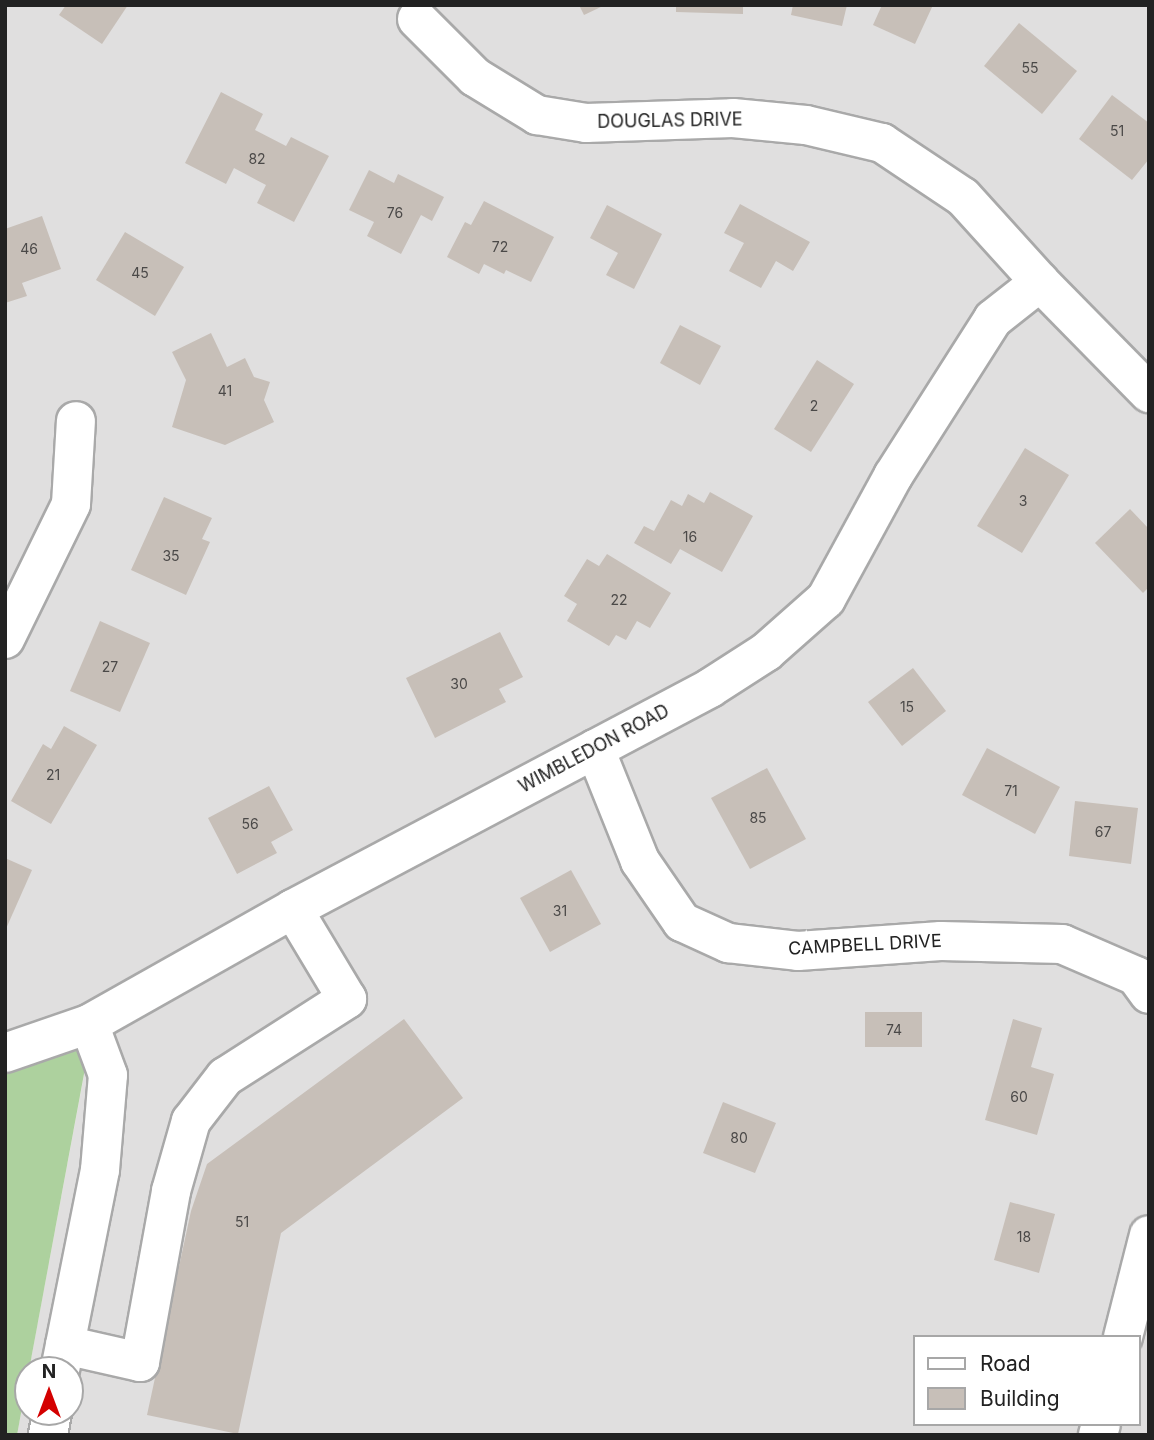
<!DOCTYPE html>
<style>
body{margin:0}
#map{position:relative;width:1154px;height:1440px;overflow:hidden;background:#f2efe9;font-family:Inter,sans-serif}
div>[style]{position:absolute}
.residential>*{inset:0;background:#e0dfdf}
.forest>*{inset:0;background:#add19e}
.building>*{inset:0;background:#c7bfb8}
.roads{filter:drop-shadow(2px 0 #a9a9a9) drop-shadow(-2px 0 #a9a9a9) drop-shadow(0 2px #a9a9a9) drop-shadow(0 -2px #a9a9a9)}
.minor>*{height:38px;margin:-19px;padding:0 19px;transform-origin:19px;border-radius:19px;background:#fff}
span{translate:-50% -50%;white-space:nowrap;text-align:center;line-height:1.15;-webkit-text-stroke:7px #fff;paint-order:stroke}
.number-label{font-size:14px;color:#4b4948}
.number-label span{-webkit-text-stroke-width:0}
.street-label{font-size:18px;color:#222}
.frame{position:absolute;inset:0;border:7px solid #222;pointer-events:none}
.legend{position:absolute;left:913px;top:1335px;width:228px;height:91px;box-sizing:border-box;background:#fff;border:2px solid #a7a7a7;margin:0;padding:9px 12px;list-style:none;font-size:21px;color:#222}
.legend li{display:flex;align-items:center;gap:14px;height:35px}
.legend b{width:35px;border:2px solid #a7a7a7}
.north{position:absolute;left:14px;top:1356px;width:70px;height:70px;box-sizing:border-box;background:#fff;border:2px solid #a7a7a7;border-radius:50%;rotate:0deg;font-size:19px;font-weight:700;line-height:28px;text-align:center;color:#222}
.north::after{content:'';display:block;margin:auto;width:24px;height:32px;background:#d40000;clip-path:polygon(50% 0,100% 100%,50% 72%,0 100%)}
</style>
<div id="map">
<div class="residential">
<i style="clip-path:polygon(evenodd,5px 5px,1149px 5px,1149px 1435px,17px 1435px,28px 1376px,28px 1412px,70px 1412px,70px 1370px,29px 1370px,89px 1048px,5px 1072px,5px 5px,914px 1337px,1138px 1337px,1138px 1424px,914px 1424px,914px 1337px)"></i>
</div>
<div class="forest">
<i style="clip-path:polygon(89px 1047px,17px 1435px,5px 1435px,5px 1072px)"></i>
</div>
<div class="building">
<i style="clip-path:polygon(66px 5px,128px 5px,102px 44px,59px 15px)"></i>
<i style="clip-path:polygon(579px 5px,605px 5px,584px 15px)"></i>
<i style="clip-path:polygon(676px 5px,743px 5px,743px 14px,676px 12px)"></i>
<i style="clip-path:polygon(793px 5px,847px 5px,842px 26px,791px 15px)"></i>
<i style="clip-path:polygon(882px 5px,933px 5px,915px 44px,873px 25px)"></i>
<i style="clip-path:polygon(1019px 23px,1077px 71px,1042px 114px,984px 66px)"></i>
<i style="clip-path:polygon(221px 92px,263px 114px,255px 130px,286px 146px,291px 137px,329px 156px,294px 222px,257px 203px,266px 185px,234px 168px,226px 184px,185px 163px)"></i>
<i style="clip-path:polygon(1112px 95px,1149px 123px,1149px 159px,1132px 180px,1079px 139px)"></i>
<i style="clip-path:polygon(369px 170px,394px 183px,398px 174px,444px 197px,432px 221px,421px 215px,401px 254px,367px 236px,374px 222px,349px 210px)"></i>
<i style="clip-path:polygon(484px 201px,554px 237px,531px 282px,506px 270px,504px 274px,484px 264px,479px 274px,447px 257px,465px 222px,471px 225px)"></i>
<i style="clip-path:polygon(740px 204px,810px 242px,793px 271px,776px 261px,761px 288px,729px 271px,744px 243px,724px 233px)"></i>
<i style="clip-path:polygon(607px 205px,662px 234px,634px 289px,606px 275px,618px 253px,590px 238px)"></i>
<i style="clip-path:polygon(42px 216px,61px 269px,22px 283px,27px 296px,5px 303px,5px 229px)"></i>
<i style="clip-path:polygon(125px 232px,184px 267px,155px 316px,96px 280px)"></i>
<i style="clip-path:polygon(680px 325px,721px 346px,700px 385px,660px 363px)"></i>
<i style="clip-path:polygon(211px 333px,227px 367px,245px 358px,254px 377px,270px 382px,264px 400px,274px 422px,225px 445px,172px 427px,186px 380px,172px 352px)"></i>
<i style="clip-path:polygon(817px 360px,854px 384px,811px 452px,774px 429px)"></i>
<i style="clip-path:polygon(1025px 448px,1069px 475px,1022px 553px,977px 526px)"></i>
<i style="clip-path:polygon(710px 492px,753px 516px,722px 572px,680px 549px,671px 564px,634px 543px,644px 526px,654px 531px,671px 500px,682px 506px,688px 494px,704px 503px)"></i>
<i style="clip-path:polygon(164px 497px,212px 518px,202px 539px,210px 542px,186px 595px,131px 570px)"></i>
<i style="clip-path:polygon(1130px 509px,1149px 529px,1149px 587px,1143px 593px,1095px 543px)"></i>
<i style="clip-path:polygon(607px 554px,671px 593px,650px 628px,637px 621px,626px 640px,616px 635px,609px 646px,567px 621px,577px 604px,564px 596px,587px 559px,599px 566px)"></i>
<i style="clip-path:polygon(100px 621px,150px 643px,120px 712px,70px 691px)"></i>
<i style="clip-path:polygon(500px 632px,523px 677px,499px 689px,506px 702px,435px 738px,406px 678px)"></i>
<i style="clip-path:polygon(913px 668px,946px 711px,902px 746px,868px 702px)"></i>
<i style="clip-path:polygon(64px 726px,97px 745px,51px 824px,11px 801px,43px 744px,51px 749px)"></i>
<i style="clip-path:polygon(987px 748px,1060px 787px,1035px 834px,962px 795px)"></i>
<i style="clip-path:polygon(767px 768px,806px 839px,750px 869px,711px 798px)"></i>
<i style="clip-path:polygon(269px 786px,293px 830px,271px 842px,277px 853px,237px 874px,208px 818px)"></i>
<i style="clip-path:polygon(1075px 801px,1138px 808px,1131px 864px,1069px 856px)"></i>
<i style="clip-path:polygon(5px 858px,32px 870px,5px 931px)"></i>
<i style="clip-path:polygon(571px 870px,601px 924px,550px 952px,520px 898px)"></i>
<i style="clip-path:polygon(865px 1012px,922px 1012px,922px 1047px,865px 1047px)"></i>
<i style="clip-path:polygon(404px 1019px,463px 1098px,281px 1233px,238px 1434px,147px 1415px,191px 1211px,207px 1164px)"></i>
<i style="clip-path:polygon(1013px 1019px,1042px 1028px,1031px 1067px,1054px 1074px,1037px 1135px,985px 1120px)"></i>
<i style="clip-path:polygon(723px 1102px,776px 1123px,755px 1173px,703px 1153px)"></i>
<i style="clip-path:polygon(1010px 1202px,1055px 1214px,1039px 1273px,994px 1260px)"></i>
</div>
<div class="roads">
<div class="minor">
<i style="left:417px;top:19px;width:82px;rotate:45deg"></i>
<i style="left:475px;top:77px;width:73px;rotate:31.5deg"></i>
<i style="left:537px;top:115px;width:50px;rotate:9.3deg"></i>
<i style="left:586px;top:123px;width:147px;rotate:-1.9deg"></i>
<i style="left:733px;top:118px;width:73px;rotate:5.5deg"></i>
<i style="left:806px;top:125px;width:78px;rotate:13.3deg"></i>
<i style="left:882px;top:143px;width:97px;rotate:33.7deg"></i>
<i style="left:963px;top:197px;width:115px;rotate:47.8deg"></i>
<i style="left:1040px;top:282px;width:156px;rotate:45.5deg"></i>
<i style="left:5px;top:639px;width:150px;rotate:-63.9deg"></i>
<i style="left:71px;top:504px;width:83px;rotate:-86.6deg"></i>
<i style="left:595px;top:749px;width:121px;rotate:68.1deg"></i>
<i style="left:640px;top:861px;width:74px;rotate:55.5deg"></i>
<i style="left:682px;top:922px;width:51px;rotate:24.5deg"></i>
<i style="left:728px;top:943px;width:70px;rotate:6.5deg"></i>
<i style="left:798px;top:951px;width:143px;rotate:-4deg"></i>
<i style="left:941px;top:941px;width:121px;rotate:1.4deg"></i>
<i style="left:1062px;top:944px;width:81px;rotate:23.4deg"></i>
<i style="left:1136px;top:976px;width:22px;rotate:54deg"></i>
<i style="left:5px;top:1053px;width:89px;rotate:-19deg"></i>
<i style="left:89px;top:1024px;width:234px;rotate:-29.4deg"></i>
<i style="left:293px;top:909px;width:472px;rotate:-27.9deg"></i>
<i style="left:710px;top:688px;width:67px;rotate:-32.7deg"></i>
<i style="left:766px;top:652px;width:80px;rotate:-41.5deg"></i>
<i style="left:826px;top:599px;width:140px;rotate:-61.4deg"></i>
<i style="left:893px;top:476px;width:186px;rotate:-57.5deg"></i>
<i style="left:993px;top:319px;width:60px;rotate:-38.2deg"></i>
<i style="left:1123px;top:1337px;width:105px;rotate:-75.7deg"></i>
<i style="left:65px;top:1345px;width:77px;rotate:12.8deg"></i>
<i style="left:140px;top:1362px;width:174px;rotate:-79.7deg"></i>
<i style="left:171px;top:1191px;width:73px;rotate:-74.1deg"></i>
<i style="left:191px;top:1121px;width:56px;rotate:-52.3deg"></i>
<i style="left:225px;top:1077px;width:145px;rotate:-32.6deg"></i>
<i style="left:347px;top:999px;width:105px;rotate:-121deg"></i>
<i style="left:60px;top:1370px;width:204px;rotate:-78.7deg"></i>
<i style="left:100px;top:1170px;width:95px;rotate:-85.2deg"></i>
<i style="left:108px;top:1075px;width:54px;rotate:-110.4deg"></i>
<i style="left:48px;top:1435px;width:23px;rotate:-80deg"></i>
<i style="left:1098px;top:1435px;width:11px;rotate:-75deg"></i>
</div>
</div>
<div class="number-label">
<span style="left:1030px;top:68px">55</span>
<span style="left:1117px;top:131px">51</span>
<span style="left:257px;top:159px">82</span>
<span style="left:395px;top:213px">76</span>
<span style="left:500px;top:247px">72</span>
<span style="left:29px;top:249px">46</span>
<span style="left:140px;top:273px">45</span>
<span style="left:225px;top:391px">41</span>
<span style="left:814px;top:406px">2</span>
<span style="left:1023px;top:501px">3</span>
<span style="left:690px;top:537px">16</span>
<span style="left:171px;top:556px">35</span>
<span style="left:619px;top:600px">22</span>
<span style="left:110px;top:667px">27</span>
<span style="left:459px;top:684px">30</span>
<span style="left:907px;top:707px">15</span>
<span style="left:53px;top:775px">21</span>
<span style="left:1011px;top:791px">71</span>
<span style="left:758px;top:818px">85</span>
<span style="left:250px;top:824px">56</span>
<span style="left:1103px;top:832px">67</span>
<span style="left:560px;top:911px">31</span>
<span style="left:894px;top:1030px">74</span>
<span style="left:1019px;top:1097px">60</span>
<span style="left:739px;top:1138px">80</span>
<span style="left:242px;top:1222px">51</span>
<span style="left:1024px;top:1237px">18</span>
</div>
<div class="street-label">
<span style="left:670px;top:121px;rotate:-1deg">DOUGLAS DRIVE</span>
<span style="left:594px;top:749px;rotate:-28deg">WIMBLEDON ROAD</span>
<span style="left:865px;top:945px;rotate:-3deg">CAMPBELL DRIVE</span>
</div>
<div class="frame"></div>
<ul class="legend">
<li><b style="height:9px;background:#fff"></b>Road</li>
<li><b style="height:19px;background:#c7bfb8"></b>Building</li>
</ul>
<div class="north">N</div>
</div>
